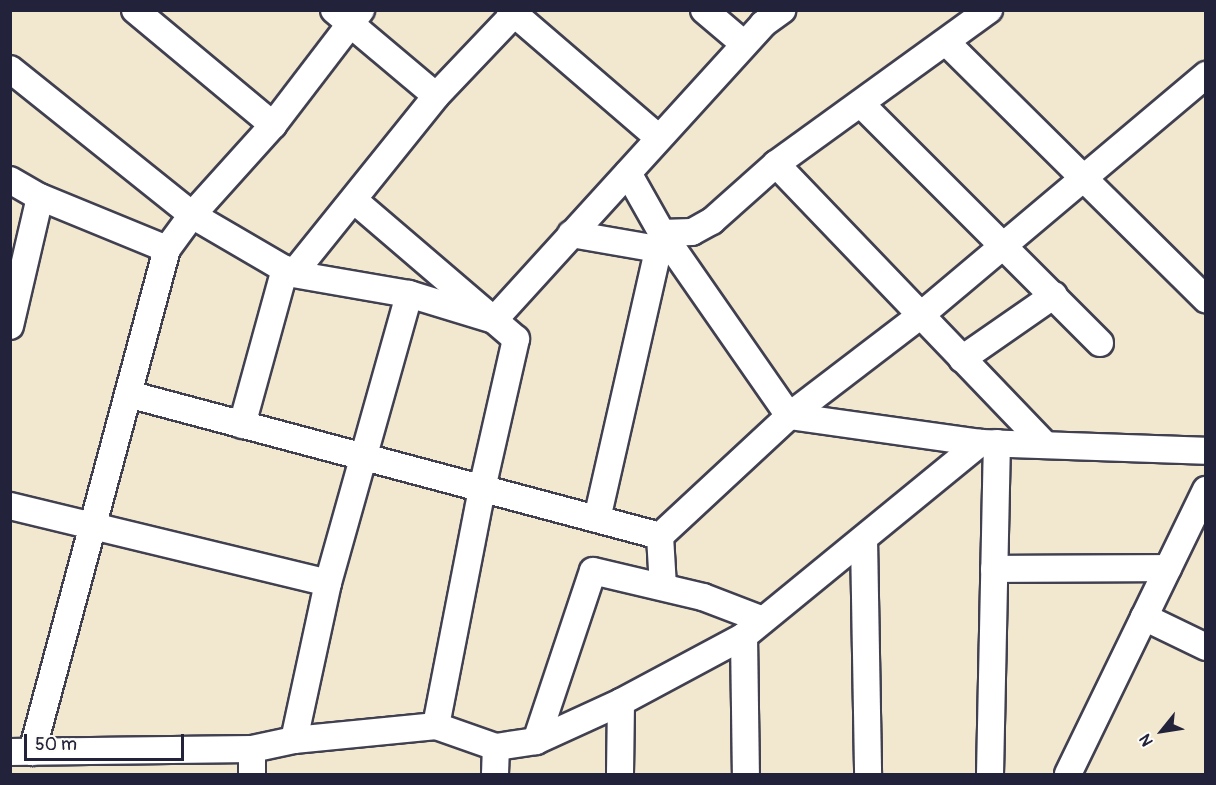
<!DOCTYPE html>
<style>
body{margin:0}
#map{position:relative;width:1216px;height:785px;overflow:hidden;background:#f1e8cf;font-family:Pangolin,sans-serif}
div>[style]{position:absolute}
.roads{filter:drop-shadow(2px 0 #414051) drop-shadow(-2px 0 #414051) drop-shadow(0 2px #414051) drop-shadow(0 -2px #414051)}
.street>*{height:26px;margin:-13px;padding:0 13px;transform-origin:13px;border-radius:13px;background:#fff}
span{translate:-50% -50%;white-space:nowrap;text-align:center;line-height:1.15;-webkit-text-stroke:6px #fdfcf7;paint-order:stroke}
.frame{position:absolute;inset:0;border:12px solid #22223b;pointer-events:none}
.north{position:absolute;left:1132px;top:701px;width:60px;height:60px;-webkit-text-stroke:4px #fdfcf7;paint-order:stroke;rotate:240deg;font-size:16px;font-weight:700;line-height:24px;text-align:center;color:#22223b}
.north::after{content:'';display:block;margin:auto;width:21px;height:27px;background:#22223b;clip-path:polygon(50% 0,100% 100%,50% 72%,0 100%)}
.scale{position:absolute;left:24px;top:734px;width:160px;height:27px;box-sizing:border-box;border:3px solid #22223b;border-top:0;padding-left:8px;font-size:18px;line-height:21px;white-space:nowrap;color:#22223b;-webkit-text-stroke:4px #fdfcf7;paint-order:stroke}
</style>
<div id="map">
<div class="roads">
<div class="street">
<i style="left:135px;top:10px;width:180px;rotate:39.8deg"></i>
<i style="left:334px;top:10px;width:133px;rotate:40.1deg"></i>
<i style="left:510px;top:10px;width:196px;rotate:40.7deg"></i>
<i style="left:704px;top:10px;width:52px;rotate:40.4deg"></i>
<i style="left:946px;top:42px;width:366px;rotate:44.7deg"></i>
<i style="left:10px;top:69px;width:233px;rotate:38.7deg"></i>
<i style="left:192px;top:215px;width:117px;rotate:30.3deg"></i>
<i style="left:293px;top:274px;width:118px;rotate:9.8deg"></i>
<i style="left:409px;top:294px;width:89px;rotate:17deg"></i>
<i style="left:494px;top:320px;width:400px;rotate:-47.7deg"></i>
<i style="left:763px;top:24px;width:24px;rotate:-36deg"></i>
<i style="left:861px;top:104px;width:338px;rotate:45deg"></i>
<i style="left:776px;top:164px;width:389px;rotate:46.2deg"></i>
<i style="left:628px;top:173px;width:69px;rotate:60.5deg"></i>
<i style="left:662px;top:233px;width:223px;rotate:55.2deg"></i>
<i style="left:789px;top:416px;width:193px;rotate:8deg"></i>
<i style="left:980px;top:443px;width:226px;rotate:2deg"></i>
<i style="left:10px;top:180px;width:34px;rotate:30deg"></i>
<i style="left:40px;top:197px;width:137px;rotate:22.3deg"></i>
<i style="left:355px;top:201px;width:212px;rotate:40.6deg"></i>
<i style="left:516px;top:339px;width:154px;rotate:102.8deg"></i>
<i style="left:482px;top:489px;width:241px;rotate:101deg"></i>
<i style="left:571px;top:234px;width:88px;rotate:9.8deg"></i>
<i style="left:293px;top:274px;width:228px;rotate:-51.2deg"></i>
<i style="left:436px;top:96px;width:119px;rotate:-46.4deg"></i>
<i style="left:10px;top:326px;width:132px;rotate:-76.9deg"></i>
<i style="left:962px;top:359px;width:112px;rotate:-34.8deg"></i>
<i style="left:128px;top:394px;width:551px;rotate:14.94deg"></i>
<i style="left:242px;top:425px;width:162px;rotate:-74.6deg"></i>
<i style="left:10px;top:506px;width:327px;rotate:13.6deg"></i>
<i style="left:597px;top:519px;width:293px;rotate:-77.2deg"></i>
<i style="left:662px;top:233px;width:30px;rotate:-2deg"></i>
<i style="left:692px;top:232px;width:23px;rotate:-29deg"></i>
<i style="left:712px;top:221px;width:86px;rotate:-41.7deg"></i>
<i style="left:776px;top:164px;width:263px;rotate:-35.9deg"></i>
<i style="left:660px;top:536px;width:176px;rotate:-42.9deg"></i>
<i style="left:789px;top:416px;width:166px;rotate:-37.4deg"></i>
<i style="left:921px;top:315px;width:373px;rotate:-40.1deg"></i>
<i style="left:660px;top:536px;width:51px;rotate:86.6deg"></i>
<i style="left:864px;top:539px;width:235px;rotate:89deg"></i>
<i style="left:994px;top:569px;width:174px;rotate:-0.3deg"></i>
<i style="left:1144px;top:617px;width:69px;rotate:25.8deg"></i>
<i style="left:744px;top:636px;width:138px;rotate:89.2deg"></i>
<i style="left:294px;top:740px;width:161px;rotate:-77.8deg"></i>
<i style="left:328px;top:583px;width:300px;rotate:-74.3deg"></i>
<i style="left:536px;top:741px;width:179px;rotate:-71.5deg"></i>
<i style="left:593px;top:571px;width:113px;rotate:13.3deg"></i>
<i style="left:703px;top:597px;width:64px;rotate:21deg"></i>
<i style="left:252px;top:749px;width:25px;rotate:90deg"></i>
<i style="left:10px;top:752px;width:242px;rotate:-0.7deg"></i>
<i style="left:252px;top:749px;width:43px;rotate:-12.1deg"></i>
<i style="left:294px;top:740px;width:143px;rotate:-5.6deg"></i>
<i style="left:436px;top:726px;width:64px;rotate:19.3deg"></i>
<i style="left:496px;top:747px;width:40px;rotate:-8.5deg"></i>
<i style="left:536px;top:741px;width:94px;rotate:-24.6deg"></i>
<i style="left:621px;top:702px;width:140px;rotate:-28.2deg"></i>
<i style="left:744px;top:636px;width:305px;rotate:-39.3deg"></i>
<i style="left:32px;top:752px;width:521px;rotate:-74.98deg"></i>
<i style="left:167px;top:249px;width:42px;rotate:-53.7deg"></i>
<i style="left:192px;top:215px;width:121px;rotate:-48deg"></i>
<i style="left:273px;top:125px;width:145px;rotate:-52.6deg"></i>
<i style="left:495px;top:774px;width:27px;rotate:-88deg"></i>
<i style="left:620px;top:774px;width:72px;rotate:-89.2deg"></i>
<i style="left:990px;top:774px;width:331px;rotate:-88.8deg"></i>
<i style="left:1068px;top:774px;width:316px;rotate:-64.1deg"></i>
</div>
</div>
<div class="frame"></div>
<div class="north">N</div>
<div class="scale">50 m</div>
</div>
